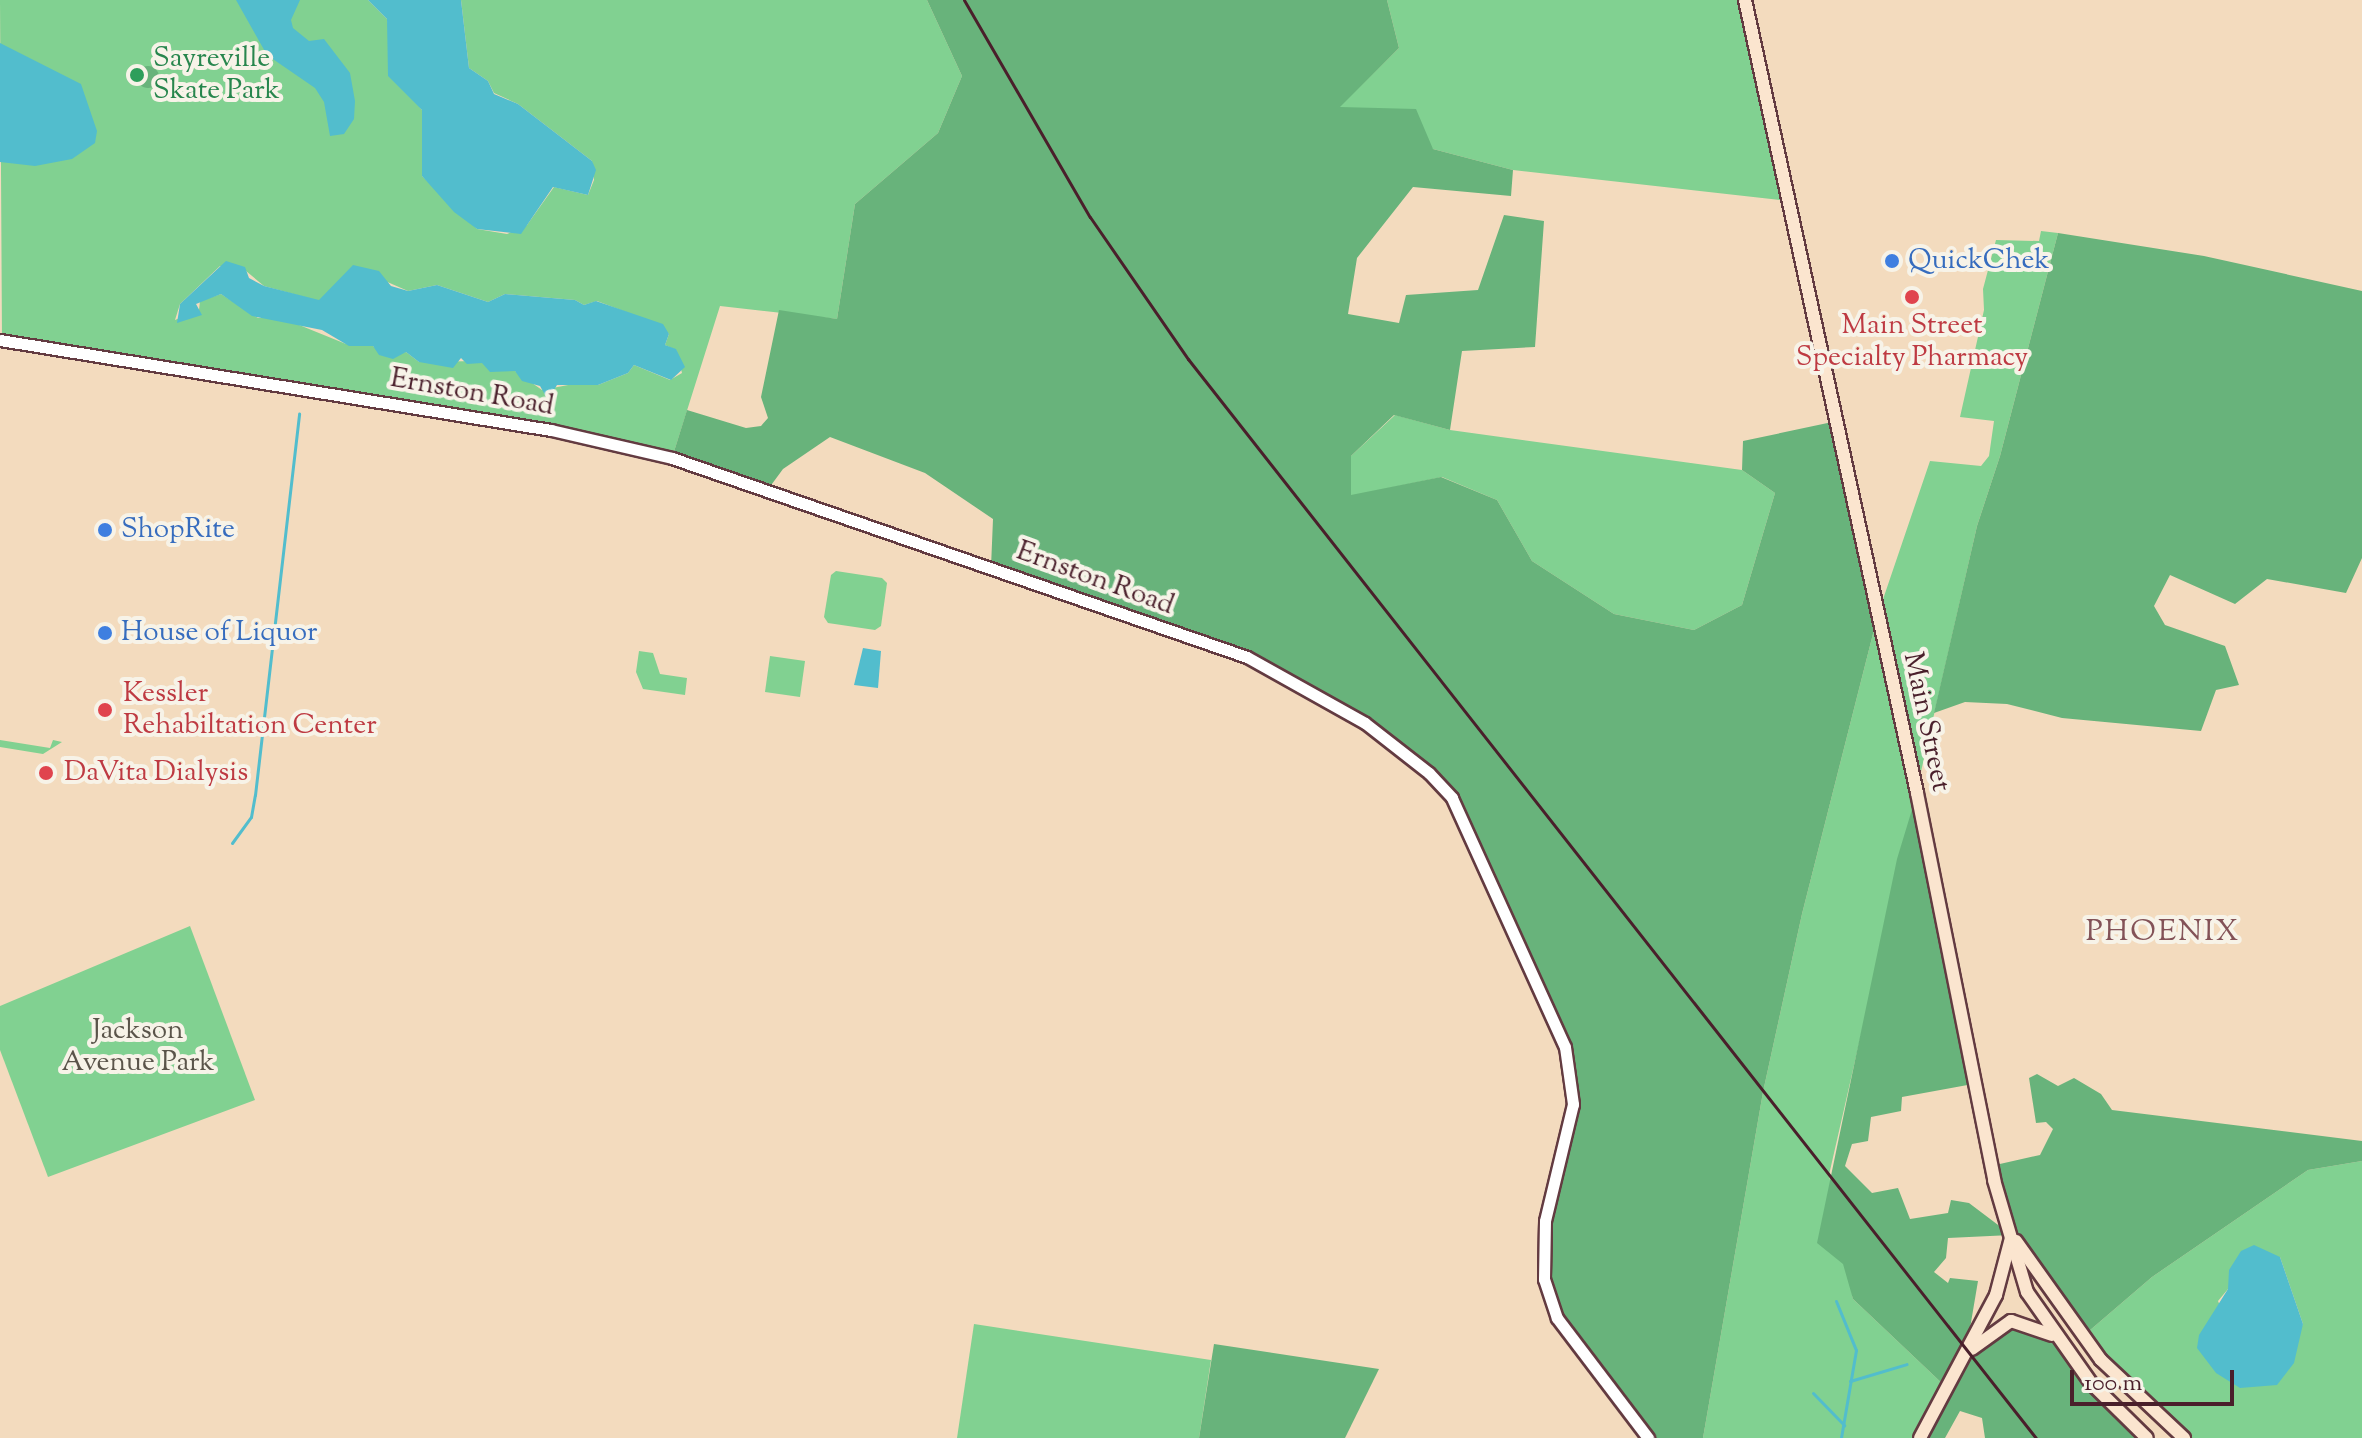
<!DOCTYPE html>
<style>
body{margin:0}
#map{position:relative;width:2362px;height:1438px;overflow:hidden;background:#f3dbbe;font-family:"Sorts Mill Goudy",serif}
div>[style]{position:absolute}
.green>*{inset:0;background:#81d191}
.forest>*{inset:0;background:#68b37b}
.round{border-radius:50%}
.water>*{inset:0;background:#52bdcd}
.stream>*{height:3px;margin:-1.5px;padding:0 1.5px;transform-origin:1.5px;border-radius:1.5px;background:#52bdcd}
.roads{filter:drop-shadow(2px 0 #633b41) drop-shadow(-2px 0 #633b41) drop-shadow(0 2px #633b41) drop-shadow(0 -2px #633b41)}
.tertiary>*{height:11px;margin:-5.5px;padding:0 5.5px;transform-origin:5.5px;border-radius:5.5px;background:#fff}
.secondary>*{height:12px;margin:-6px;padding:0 6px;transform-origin:6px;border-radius:6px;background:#fbe5cf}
.rail>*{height:3px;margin:-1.5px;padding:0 1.5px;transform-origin:1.5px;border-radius:1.5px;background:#4a1f2b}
.dots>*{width:22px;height:22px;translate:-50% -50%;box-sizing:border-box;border:4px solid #f7f3e8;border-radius:50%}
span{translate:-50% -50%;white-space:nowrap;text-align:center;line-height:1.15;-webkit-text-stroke:8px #f7f3e8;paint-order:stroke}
.leisure-label{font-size:28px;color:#27864d}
.left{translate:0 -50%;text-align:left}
.shop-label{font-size:28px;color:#366cbe}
.health-label{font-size:28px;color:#be3a42}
.street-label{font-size:28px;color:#4a1f2b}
.park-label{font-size:28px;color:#5a544a}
.neighbourhood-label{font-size:30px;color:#835257;letter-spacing:2px}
.scale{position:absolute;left:2070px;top:1370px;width:164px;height:36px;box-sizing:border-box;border:4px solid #4a1f2b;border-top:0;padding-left:10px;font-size:24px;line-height:28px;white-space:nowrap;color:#4a1f2b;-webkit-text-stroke:6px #f7f3e8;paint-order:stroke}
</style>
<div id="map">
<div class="green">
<i style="clip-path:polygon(evenodd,0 0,368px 0,387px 19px,402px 85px,422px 110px,422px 176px,477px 229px,507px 234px,527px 225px,554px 187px,588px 195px,594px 180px,592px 161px,518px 104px,494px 93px,488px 81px,469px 68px,461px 0,927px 0,962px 76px,938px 133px,855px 204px,837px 319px,720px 306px,672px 458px,551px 430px,2px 341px,0 0,220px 266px,240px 266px,264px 286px,319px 301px,353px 267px,408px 291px,437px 285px,488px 302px,505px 294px,575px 300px,584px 305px,597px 301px,655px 323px,669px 334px,665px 345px,676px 350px,682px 373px,670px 380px,634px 365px,628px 373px,598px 385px,589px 381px,542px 390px,515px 371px,478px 361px,419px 362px,406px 352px,383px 356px,373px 346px,346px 344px,282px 318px,258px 318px,221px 294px,200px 301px,199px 310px,175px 320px,180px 304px,220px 266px)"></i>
<i style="clip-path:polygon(1387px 0,1746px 0,1788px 201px,1513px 170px,1433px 149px,1339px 107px,1399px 48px)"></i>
<i style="clip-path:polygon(2041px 231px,2058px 233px,2000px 456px,1977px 526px,1829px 1175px,1853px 1299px,1947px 1388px,1920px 1438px,1703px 1438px,1763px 1092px,1802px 914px,1878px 614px,1930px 461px,1981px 466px,1989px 456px,1994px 421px,1960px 417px,1984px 310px,1983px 289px,1996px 240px,2039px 241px)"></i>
<i style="clip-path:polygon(1395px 415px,1450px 430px,1742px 470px,1775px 493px,1742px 605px,1694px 630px,1614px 614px,1532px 561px,1497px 500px,1442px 477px,1351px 496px,1351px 456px)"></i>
<i style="clip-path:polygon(836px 571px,882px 578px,887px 583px,881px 626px,875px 630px,828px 623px,824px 617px,831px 575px)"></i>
<i style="clip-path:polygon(639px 651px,653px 653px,660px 674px,687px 678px,685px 695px,643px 689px,636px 672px)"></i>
<i style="clip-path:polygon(770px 656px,805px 661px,800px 697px,765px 692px)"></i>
<i style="clip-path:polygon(0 740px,50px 748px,53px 740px,62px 742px,43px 754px,0 747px)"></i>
<i style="clip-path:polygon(190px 926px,255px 1100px,48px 1177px,0 1050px,0 1006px)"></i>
<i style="clip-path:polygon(evenodd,2362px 1161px,2362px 1438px,2184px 1438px,2082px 1337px,2152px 1277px,2308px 1170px,2362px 1161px,2280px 1257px,2303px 1324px,2269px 1385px,2254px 1385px,2218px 1301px,2228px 1289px,2280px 1257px)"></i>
<i style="clip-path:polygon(974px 1324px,1211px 1360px,1199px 1438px,957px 1438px)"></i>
</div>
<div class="forest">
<i style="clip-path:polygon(927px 0,1387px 0,1399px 48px,1340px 107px,1416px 109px,1433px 149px,1513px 170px,1511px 196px,1413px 187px,1357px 258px,1348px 314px,1399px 323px,1406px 295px,1478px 290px,1504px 215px,1544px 221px,1535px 347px,1462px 351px,1450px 430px,1394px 415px,1351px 456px,1351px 495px,1441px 477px,1497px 500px,1532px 561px,1614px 614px,1694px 630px,1742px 605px,1775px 493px,1742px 470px,1743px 441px,1837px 421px,1878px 614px,1802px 914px,1763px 1092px,1703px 1438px,1648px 1438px,1557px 1318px,1542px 1250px,1573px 1078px,1452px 798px,1365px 723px,1247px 657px,991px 567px,993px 519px,925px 473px,830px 437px,783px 469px,769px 488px,672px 458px,687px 410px,746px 428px,761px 426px,768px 418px,761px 397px,779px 310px,837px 319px,855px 204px,938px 133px,962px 76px)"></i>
<i class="round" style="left:137px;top:66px;width:22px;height:22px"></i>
<i style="clip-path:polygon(2058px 233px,2204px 256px,2362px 291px,2362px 558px,2346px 593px,2267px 579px,2235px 604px,2170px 575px,2154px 606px,2165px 625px,2225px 646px,2239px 685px,2216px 690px,2201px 731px,2062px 718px,2007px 704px,1965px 702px,1934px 713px,1977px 526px,2000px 456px)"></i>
<i style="clip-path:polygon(1917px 793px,1973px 1084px,1902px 1097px,1901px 1111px,1871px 1117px,1868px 1141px,1852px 1144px,1845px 1166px,1872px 1193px,1898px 1188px,1910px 1219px,1948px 1213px,1951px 1200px,1969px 1203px,2010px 1234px,1991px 1166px,2040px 1155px,2053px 1129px,2046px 1122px,2036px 1123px,2029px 1078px,2037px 1074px,2058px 1086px,2074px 1078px,2101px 1094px,2112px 1110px,2362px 1141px,2362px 1161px,2308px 1170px,2152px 1277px,2082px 1337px,2011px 1235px,1948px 1238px,1946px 1258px,1934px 1272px,1948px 1283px,1950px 1278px,1978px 1281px,1966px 1352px,2006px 1322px,2055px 1337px,2147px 1438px,1985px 1438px,1982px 1418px,1960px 1411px,1945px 1438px,1920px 1438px,1947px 1388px,1853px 1299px,1843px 1264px,1817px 1243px,1897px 859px)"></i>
<i style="clip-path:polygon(1214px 1344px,1379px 1369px,1345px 1438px,1199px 1438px)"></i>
</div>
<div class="water">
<i style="clip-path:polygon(236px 0,300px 0,291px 20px,293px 28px,309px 41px,324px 39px,350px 73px,355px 101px,354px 119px,344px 134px,330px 136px,324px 102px,315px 88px,267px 55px)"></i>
<i style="clip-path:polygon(368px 0,461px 0,469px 68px,488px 81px,494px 94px,518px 104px,592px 161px,596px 170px,588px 195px,553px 187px,521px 234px,477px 229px,454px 212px,422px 176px,422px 110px,388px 76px,387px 19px)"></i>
<i style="clip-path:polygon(0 43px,81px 84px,97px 131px,95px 143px,72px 159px,35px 166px,0 162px)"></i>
<i style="clip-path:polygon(226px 261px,245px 267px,249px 278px,264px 286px,319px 300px,353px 265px,379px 271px,391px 286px,408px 291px,437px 285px,488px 302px,505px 294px,575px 300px,584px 305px,596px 301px,663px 324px,669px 334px,665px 345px,676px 349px,685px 367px,671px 380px,634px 365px,628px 373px,598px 385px,557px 385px,548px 400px,540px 386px,522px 381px,515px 371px,490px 372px,482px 363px,467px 364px,461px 358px,453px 368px,419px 362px,406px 352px,393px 359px,379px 355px,373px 346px,349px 346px,322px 330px,252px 316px,221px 294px,196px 304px,202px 315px,177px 323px,180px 304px)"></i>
<i style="clip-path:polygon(863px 648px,881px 651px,878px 688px,854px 685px)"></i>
<i style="clip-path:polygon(2254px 1245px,2280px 1257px,2303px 1324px,2294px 1363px,2277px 1385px,2240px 1388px,2216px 1373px,2197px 1348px,2199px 1335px,2228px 1289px,2229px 1270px,2241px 1251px)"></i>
</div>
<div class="stream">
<i style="left:232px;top:843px;width:32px;rotate:-54deg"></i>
<i style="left:251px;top:817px;width:22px;rotate:-80deg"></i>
<i style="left:255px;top:795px;width:384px;rotate:-83.4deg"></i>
<i style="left:1836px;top:1301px;width:53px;rotate:67.8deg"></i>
<i style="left:1856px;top:1350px;width:89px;rotate:99.7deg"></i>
<i style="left:1850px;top:1381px;width:59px;rotate:-16.6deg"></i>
<i style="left:1813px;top:1393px;width:45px;rotate:45.9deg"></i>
</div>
<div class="roads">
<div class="tertiary">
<i style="left:0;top:340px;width:558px;rotate:9.28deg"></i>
<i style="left:551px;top:430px;width:124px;rotate:13deg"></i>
<i style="left:672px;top:458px;width:608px;rotate:19.09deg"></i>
<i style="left:1247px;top:657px;width:135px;rotate:29.2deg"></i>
<i style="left:1365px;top:723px;width:81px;rotate:38deg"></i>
<i style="left:1429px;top:773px;width:34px;rotate:47deg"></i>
<i style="left:1452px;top:798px;width:273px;rotate:65.6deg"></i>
<i style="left:1565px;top:1047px;width:58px;rotate:82deg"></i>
<i style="left:1573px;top:1104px;width:120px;rotate:103.5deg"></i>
<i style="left:1545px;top:1221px;width:58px;rotate:91deg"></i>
<i style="left:1544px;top:1279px;width:41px;rotate:71.6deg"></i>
<i style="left:1557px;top:1318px;width:151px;rotate:52.8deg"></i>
</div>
<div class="secondary">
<i style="left:1745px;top:0;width:811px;rotate:77.76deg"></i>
<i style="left:1917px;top:793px;width:395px;rotate:78.7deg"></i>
<i style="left:1994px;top:1180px;width:117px;rotate:73.6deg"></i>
<i style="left:2027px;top:1292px;width:111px;rotate:54.9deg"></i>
<i style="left:2091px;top:1383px;width:78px;rotate:44.5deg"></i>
<i style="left:2016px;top:1241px;width:146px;rotate:54.5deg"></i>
<i style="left:2101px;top:1360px;width:114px;rotate:43.2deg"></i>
<i style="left:1972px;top:1349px;width:48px;rotate:-35.7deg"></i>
<i style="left:2011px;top:1321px;width:43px;rotate:18.9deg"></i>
<i style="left:1920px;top:1438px;width:162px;rotate:-62deg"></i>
<i style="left:1996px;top:1295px;width:59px;rotate:-75.3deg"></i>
</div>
</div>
<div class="rail">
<i style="left:964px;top:0;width:251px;rotate:59.9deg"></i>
<i style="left:1090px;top:217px;width:173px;rotate:55.4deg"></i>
<i style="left:1188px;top:359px;width:1372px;rotate:51.84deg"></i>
</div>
<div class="dots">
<i style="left:137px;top:75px;background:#2e9e5b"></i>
<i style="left:1892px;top:261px;background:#3f7fe0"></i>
<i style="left:1912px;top:297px;background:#e0444e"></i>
<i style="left:105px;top:530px;background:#3f7fe0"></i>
<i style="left:105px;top:633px;background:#3f7fe0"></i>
<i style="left:105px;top:710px;background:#e0444e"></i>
<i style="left:46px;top:773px;background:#e0444e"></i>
</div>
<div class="leisure-label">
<span class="left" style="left:153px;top:75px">Sayreville<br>Skate Park</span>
</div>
<div class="shop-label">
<span class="left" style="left:1908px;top:261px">QuickChek</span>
<span class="left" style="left:121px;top:530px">ShopRite</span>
<span class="left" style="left:121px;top:633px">House of Liquor</span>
</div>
<div class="health-label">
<span style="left:1912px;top:342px">Main Street<br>Specialty Pharmacy</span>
<span class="left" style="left:123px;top:710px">Kessler<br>Rehabiltation Center</span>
<span class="left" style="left:64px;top:773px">DaVita Dialysis</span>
</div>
<div class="street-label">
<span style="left:472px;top:393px;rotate:10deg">Ernston Road</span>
<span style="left:1095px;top:579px;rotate:20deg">Ernston Road</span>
<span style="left:1926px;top:722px;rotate:78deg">Main Street</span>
</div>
<div class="park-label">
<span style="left:138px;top:1047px">Jackson<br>Avenue Park</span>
</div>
<div class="neighbourhood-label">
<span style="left:2163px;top:933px">PHOENIX</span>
</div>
<div class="scale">100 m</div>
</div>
